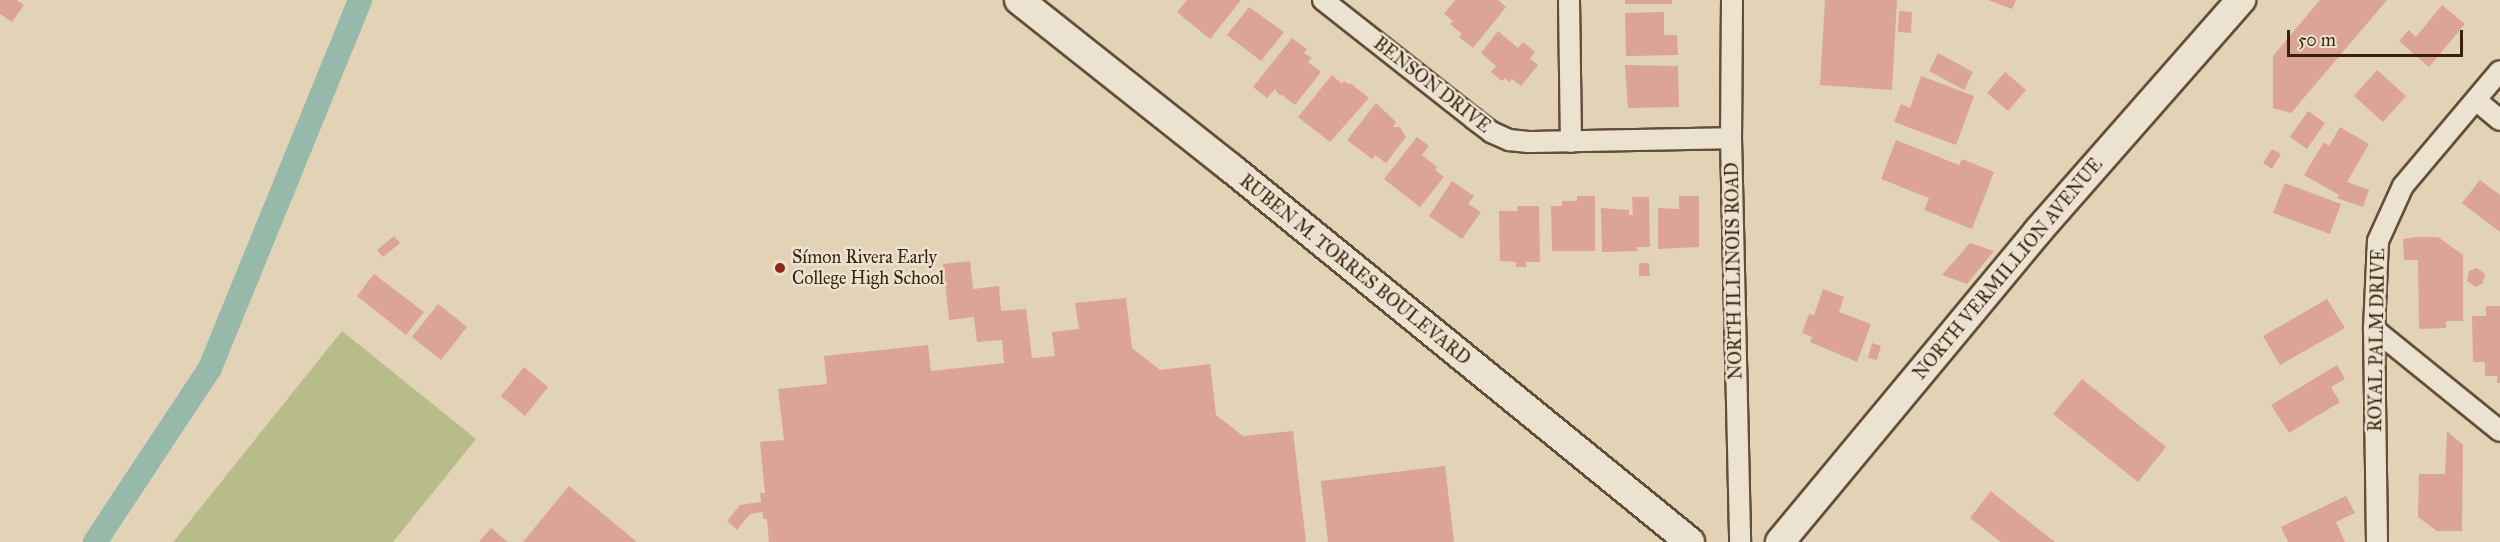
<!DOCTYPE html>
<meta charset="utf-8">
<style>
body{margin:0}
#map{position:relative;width:2500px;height:542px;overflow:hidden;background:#e2d3b6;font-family:"IM FELL Great Primer",serif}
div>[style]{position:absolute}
.green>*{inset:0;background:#b8bb8a}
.canal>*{height:24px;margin:-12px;padding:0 12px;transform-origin:12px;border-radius:12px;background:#96b9a9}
.building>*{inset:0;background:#dba494}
.roads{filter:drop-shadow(2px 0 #644e38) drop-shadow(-2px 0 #644e38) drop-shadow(0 2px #644e38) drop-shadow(0 -2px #644e38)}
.street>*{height:20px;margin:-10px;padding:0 10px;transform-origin:10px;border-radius:10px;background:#ece2d0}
.secondary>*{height:28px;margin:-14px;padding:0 14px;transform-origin:14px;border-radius:14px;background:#ece2d0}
.dots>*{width:16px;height:16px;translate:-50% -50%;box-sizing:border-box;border:3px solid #ece2d0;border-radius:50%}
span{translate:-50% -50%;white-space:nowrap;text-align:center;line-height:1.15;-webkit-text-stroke:5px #ece2d0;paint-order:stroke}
.street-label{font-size:18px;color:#3a210e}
.poi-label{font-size:18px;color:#3a210e}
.left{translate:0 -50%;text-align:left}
.scale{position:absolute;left:2287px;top:30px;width:176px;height:27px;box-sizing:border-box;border:3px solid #3a210e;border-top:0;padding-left:8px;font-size:18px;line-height:21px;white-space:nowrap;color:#3a210e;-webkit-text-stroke:4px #ece2d0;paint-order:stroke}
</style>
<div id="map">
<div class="green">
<i style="clip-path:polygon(342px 331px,476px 439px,393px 542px,173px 542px)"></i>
</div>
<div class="canal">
<i style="left:95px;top:542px;width:209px;rotate:-56.5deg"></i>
<i style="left:210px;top:368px;width:397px;rotate:-67.8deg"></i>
</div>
<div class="building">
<i style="clip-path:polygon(0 0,17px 0,24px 5px,12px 22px,0 14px)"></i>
<i style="clip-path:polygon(1187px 0,1241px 0,1210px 39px,1177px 12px)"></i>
<i style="clip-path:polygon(1455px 0,1498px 0,1506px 7px,1473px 48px,1459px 37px,1462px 34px,1450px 24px,1453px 21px,1444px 14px)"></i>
<i style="clip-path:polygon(1625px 0,1672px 0,1672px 4px,1625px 4px)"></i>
<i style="clip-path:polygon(1825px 0,1897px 0,1892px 90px,1820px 85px)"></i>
<i style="clip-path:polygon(1988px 0,2016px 0,2012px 9px)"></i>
<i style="clip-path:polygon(2320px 0,2387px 0,2291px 113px,2273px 108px,2273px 56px)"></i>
<i style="clip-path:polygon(2442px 5px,2465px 24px,2429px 67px,2399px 41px,2409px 30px,2416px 37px)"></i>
<i style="clip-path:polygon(1249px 7px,1284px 32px,1261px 61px,1227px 35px)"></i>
<i style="clip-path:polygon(1899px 11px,1912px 12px,1911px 33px,1898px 32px)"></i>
<i style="clip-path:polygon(1664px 12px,1664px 35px,1677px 35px,1678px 55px,1626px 56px,1625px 13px)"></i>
<i style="clip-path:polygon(1498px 31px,1518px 48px,1523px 42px,1535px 52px,1530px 59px,1538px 65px,1521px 86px,1512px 79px,1509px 82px,1505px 78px,1502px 81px,1491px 72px,1496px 66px,1481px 53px)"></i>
<i style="clip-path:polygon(1292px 38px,1307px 49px,1304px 53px,1312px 58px,1308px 62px,1321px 72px,1295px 105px,1282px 95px,1279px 95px,1275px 89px,1267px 98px,1253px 87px)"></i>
<i style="clip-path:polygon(1938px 53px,1973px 72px,1964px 90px,1929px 71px)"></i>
<i style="clip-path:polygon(1625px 65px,1678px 66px,1679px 107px,1628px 108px)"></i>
<i style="clip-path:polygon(2377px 70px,2406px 96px,2383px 122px,2354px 96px)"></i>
<i style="clip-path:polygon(2005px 72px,2026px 90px,2008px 111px,1987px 93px)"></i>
<i style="clip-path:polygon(1332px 75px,1342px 84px,1344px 81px,1348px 84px,1350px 83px,1369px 98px,1330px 142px,1298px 117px)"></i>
<i style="clip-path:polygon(1921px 76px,1974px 96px,1956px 145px,1894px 122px,1901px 104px,1910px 108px)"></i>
<i style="clip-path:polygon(1376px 103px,1396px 122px,1393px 127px,1400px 127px,1406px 137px,1386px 163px,1375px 155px,1372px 159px,1347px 140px)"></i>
<i style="clip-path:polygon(2308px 111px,2325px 123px,2307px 149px,2290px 137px)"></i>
<i style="clip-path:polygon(2340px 127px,2369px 144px,2347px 182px,2369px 190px,2363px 207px,2337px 198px,2339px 195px,2304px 175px,2324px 142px,2329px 146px)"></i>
<i style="clip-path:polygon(1417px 137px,1429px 146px,1422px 155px,1437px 167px,1435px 170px,1444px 177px,1420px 207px,1384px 179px)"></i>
<i style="clip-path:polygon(1896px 140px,1959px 165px,1962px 159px,1994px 172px,1972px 229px,1924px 210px,1929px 198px,1881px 179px)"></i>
<i style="clip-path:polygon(2272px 149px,2281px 154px,2272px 169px,2263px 163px)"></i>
<i style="clip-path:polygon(2480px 180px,2500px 195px,2500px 232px,2462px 203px)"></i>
<i style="clip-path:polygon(1452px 181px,1474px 196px,1468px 204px,1481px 212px,1462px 239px,1429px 216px)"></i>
<i style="clip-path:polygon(2285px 183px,2341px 204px,2330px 234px,2273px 213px)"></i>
<i style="clip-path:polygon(1577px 196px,1595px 196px,1595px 251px,1552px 251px,1551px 206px,1562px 206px,1562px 201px,1577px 201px)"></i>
<i style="clip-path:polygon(1679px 196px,1699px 196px,1699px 247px,1658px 249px,1658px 208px,1679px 209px)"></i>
<i style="clip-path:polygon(1632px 197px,1649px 197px,1650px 247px,1637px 247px,1637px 251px,1602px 252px,1601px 208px,1629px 210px,1629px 215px,1633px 215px)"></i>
<i style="clip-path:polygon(1517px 206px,1539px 206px,1540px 262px,1526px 262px,1526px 267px,1516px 267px,1516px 262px,1500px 261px,1499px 211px,1518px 211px)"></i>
<i style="clip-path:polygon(394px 236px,400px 243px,383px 257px,377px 250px)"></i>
<i style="clip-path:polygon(2416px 237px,2438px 237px,2463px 255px,2463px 321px,2446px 321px,2446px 328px,2419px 329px,2418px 260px,2404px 260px,2403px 239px)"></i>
<i style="clip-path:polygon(1970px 243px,1994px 251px,1967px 284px,1942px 275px)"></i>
<i style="clip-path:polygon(970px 261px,973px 289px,999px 286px,1001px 311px,1026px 309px,1032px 358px,1055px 356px,1052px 332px,1079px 329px,1075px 303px,1126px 298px,1132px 348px,1160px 370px,1210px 364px,1216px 415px,1243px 436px,1293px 431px,1306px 542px,769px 542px,767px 519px,763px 519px,763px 512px,750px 514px,737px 530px,727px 521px,740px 505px,761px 502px,760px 493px,765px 493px,760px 442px,784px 440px,778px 389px,827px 384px,824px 356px,928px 345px,931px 371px,1004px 363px,1002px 340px,977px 342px,974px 317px,949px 320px,943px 264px)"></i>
<i style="clip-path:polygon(1639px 263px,1649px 263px,1650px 276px,1639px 276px)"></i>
<i style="clip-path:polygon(2477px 268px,2485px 274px,2483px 283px,2476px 287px,2467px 281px,2469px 271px)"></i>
<i style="clip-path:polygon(374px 274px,424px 312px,406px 335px,357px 296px)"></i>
<i style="clip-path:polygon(1823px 289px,1844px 297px,1839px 312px,1871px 324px,1857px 362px,1810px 342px,1812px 337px,1802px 333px,1809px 314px,1814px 315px)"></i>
<i style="clip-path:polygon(2327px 299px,2345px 328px,2280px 365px,2263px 336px)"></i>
<i style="clip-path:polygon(438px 304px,467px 327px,441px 360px,412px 337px)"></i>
<i style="clip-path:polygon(2486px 306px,2500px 306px,2500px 383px,2497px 383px,2497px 376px,2485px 376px,2485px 362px,2473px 362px,2472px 316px,2486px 316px)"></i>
<i style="clip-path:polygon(1872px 343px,1881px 346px,1877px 360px,1868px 358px)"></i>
<i style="clip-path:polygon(2337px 365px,2345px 379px,2331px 387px,2340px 402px,2289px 433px,2271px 405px)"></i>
<i style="clip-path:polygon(524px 367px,548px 387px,525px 416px,501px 396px)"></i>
<i style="clip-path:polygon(2082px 379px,2166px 447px,2138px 482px,2053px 414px)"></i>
<i style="clip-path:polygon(2447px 431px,2463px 445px,2462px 531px,2437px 531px,2418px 517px,2419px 474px,2445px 474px)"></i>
<i style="clip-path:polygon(1445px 466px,1454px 542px,1328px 542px,1321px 481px)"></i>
<i style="clip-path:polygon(569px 486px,637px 542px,523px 542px)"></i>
<i style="clip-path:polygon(1991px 491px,2004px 502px,2055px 542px,2001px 542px,1970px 518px)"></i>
<i style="clip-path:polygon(2346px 496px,2355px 513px,2336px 522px,2345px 542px,2288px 542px,2281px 527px)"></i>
<i style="clip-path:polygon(491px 528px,508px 542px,479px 542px)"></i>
</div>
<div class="roads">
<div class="street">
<i style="left:1323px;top:0;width:192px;rotate:38.2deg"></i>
<i style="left:1474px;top:119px;width:21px;rotate:37deg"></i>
<i style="left:1491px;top:132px;width:20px;rotate:24deg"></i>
<i style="left:1509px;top:140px;width:19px;rotate:6deg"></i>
<i style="left:1528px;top:142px;width:203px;rotate:-1.1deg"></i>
<i style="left:1569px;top:0;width:142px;rotate:89.2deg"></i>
<i style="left:1732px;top:0;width:138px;rotate:90.4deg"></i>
<i style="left:1731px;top:138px;width:404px;rotate:88.7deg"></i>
<i style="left:2476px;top:100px;width:31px;rotate:40deg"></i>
<i style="left:2374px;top:329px;width:162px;rotate:39deg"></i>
<i style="left:2377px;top:542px;width:213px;rotate:-90.8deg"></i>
<i style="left:2374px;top:329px;width:88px;rotate:-87.4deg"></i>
<i style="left:2378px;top:241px;width:60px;rotate:-65.6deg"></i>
<i style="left:2403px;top:186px;width:150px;rotate:-49.9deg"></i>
</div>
<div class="secondary">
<i style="left:1019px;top:0;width:270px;rotate:38.4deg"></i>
<i style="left:1231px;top:168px;width:592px;rotate:39.17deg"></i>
<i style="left:1780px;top:542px;width:404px;rotate:-50.3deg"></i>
<i style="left:2038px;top:231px;width:308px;rotate:-48.7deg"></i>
</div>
</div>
<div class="dots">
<i style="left:780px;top:268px;background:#8f2418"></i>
</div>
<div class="street-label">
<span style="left:1432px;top:85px;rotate:38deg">BENSON DRIVE</span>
<span style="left:2008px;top:269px;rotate:-50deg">NORTH VERMILLION AVENUE</span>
<span style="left:1355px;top:270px;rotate:39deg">RUBEN M. TORRES BOULEVARD</span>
<span style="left:1734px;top:271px;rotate:-91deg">NORTH ILLINOIS ROAD</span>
<span style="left:2377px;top:340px;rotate:-89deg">ROYAL PALM DRIVE</span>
</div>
<div class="poi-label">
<span class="left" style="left:792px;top:268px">Símon Rivera Early<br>College High School</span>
</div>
<div class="scale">50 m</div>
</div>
